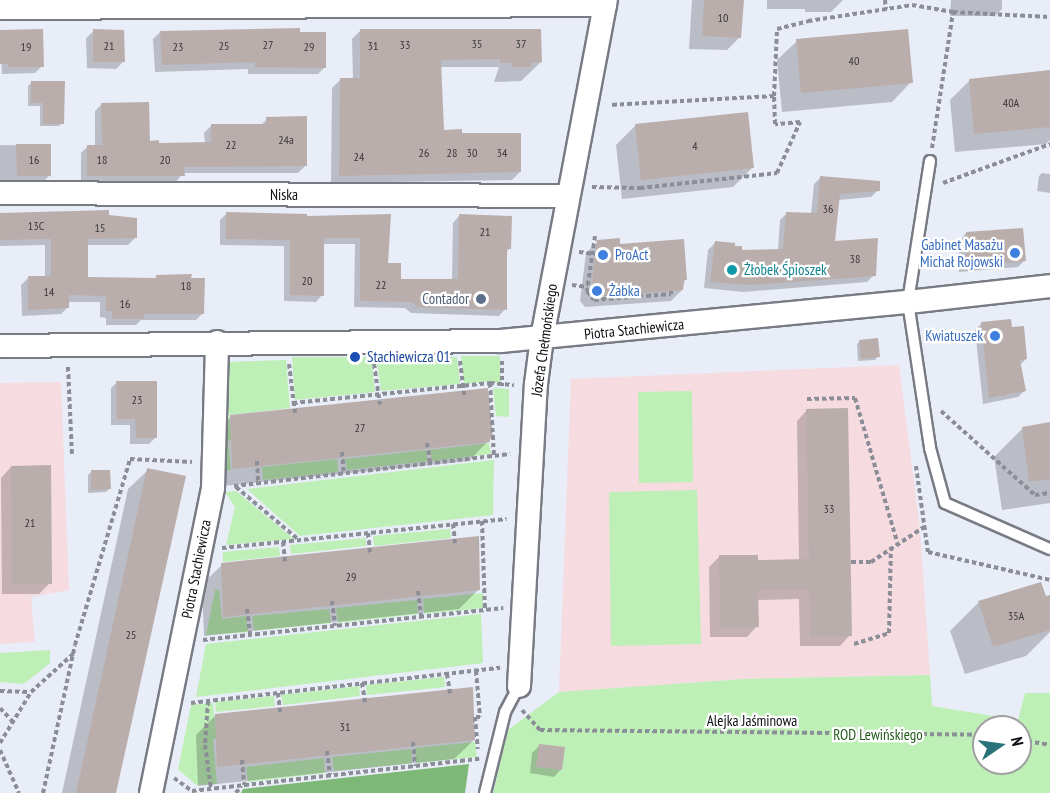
<!DOCTYPE html>
<meta charset="utf-8">
<style>
body{margin:0}
#map{position:relative;width:1050px;height:793px;overflow:hidden;background:#e9edf7;font-family:"PT Sans Narrow",sans-serif}
div>[style]{position:absolute}
.education>*{inset:0;background:#f6dbe1}
.green>*{inset:0;background:#beefb7}
.forest>*{inset:0;background:#7eb876}
.shadow>*{inset:0;background:#0003}
.building>*{inset:0;background:#baaead}
.path>*{height:4px;margin-top:-2px;transform-origin:0;background:repeating-linear-gradient(90deg,#8b8e96 0 4.5px,transparent 0 7.5px)}
.roads{filter:drop-shadow(2px 0 #787b84) drop-shadow(-2px 0 #787b84) drop-shadow(0 2px #787b84) drop-shadow(0 -2px #787b84)}
.lane>*{height:10px;margin:-5px;padding:0 5px;transform-origin:5px;border-radius:5px;background:#fff}
.street>*{height:22px;margin:-11px;padding:0 11px;transform-origin:11px;border-radius:11px;background:#fff}
.dots>*{width:16px;height:16px;translate:-50% -50%;box-sizing:border-box;border:3px solid #fff;border-radius:50%}
span{translate:-50% -50%;white-space:nowrap;text-align:center;line-height:1.15;-webkit-text-stroke:4.5px #fff;paint-order:stroke}
.number-label{font-size:12px;color:#39373a}
.number-label span{-webkit-text-stroke-width:0}
.street-label{font-size:15px;color:#0e0f13}
.shop-label{font-size:15px;color:#366cbe}
.right{translate:-100% -50%;text-align:right}
.left{translate:0 -50%;text-align:left}
.culture-label{font-size:15px;color:#0d838f}
.service-label{font-size:15px;color:#4e5e75}
.transit-label{font-size:15px;color:#164399}
.park-label{font-size:15px;color:#225a1a}
.north{position:absolute;left:972px;top:715px;width:60px;height:60px;box-sizing:border-box;background:#fff;border:2px solid #9f9fa1;border-radius:50%;rotate:77deg;font-size:16px;font-weight:700;line-height:24px;text-align:center;color:#0e0f13}
.north::after{content:'';display:block;margin:auto;width:21px;height:27px;background:#2a7379;clip-path:polygon(50% 0,100% 100%,50% 72%,0 100%)}
</style>
<div id="map">
<div class="education">
<i style="clip-path:polygon(899px 365px,920px 529px,930px 675px,744px 679px,559px 692px,571px 379px)"></i>
<i style="clip-path:polygon(61px 382px,69px 590px,31px 597px,35px 642px,0 644px,0 383px)"></i>
</div>
<div class="green">
<i style="clip-path:polygon(461px 356px,500px 356px,501px 384px,490px 381px,464px 384px)"></i>
<i style="clip-path:polygon(292px 357px,371px 357px,375px 392px,295px 400px)"></i>
<i style="clip-path:polygon(376px 357px,457px 357px,460px 384px,381px 391px)"></i>
<i style="clip-path:polygon(286px 360px,290px 408px,229px 415px,232px 440px,228px 441px,231px 470px,225px 471px,223px 379px,228px 362px)"></i>
<i style="clip-path:polygon(493px 388px,509px 389px,509px 417px,496px 416px)"></i>
<i style="clip-path:polygon(692px 391px,693px 482px,639px 483px,638px 392px)"></i>
<i style="clip-path:polygon(489px 443px,491px 454px,432px 461px,430px 450px)"></i>
<i style="clip-path:polygon(426px 450px,428px 461px,347px 470px,345px 459px)"></i>
<i style="clip-path:polygon(337px 459px,338px 472px,263px 480px,262px 467px)"></i>
<i style="clip-path:polygon(494px 460px,493px 515px,300px 536px,247px 489px)"></i>
<i style="clip-path:polygon(697px 490px,701px 644px,611px 646px,609px 492px)"></i>
<i style="clip-path:polygon(236px 491px,294px 539px,226px 545px,235px 507px,225px 492px)"></i>
<i style="clip-path:polygon(450px 529px,451px 538px,374px 546px,373px 536px)"></i>
<i style="clip-path:polygon(366px 538px,366px 546px,291px 554px,290px 545px)"></i>
<i style="clip-path:polygon(279px 547px,280px 556px,223px 562px,223px 552px)"></i>
<i style="clip-path:polygon(215px 590px,219px 590px,222px 619px,246px 616px,248px 632px,206px 635px)"></i>
<i style="clip-path:polygon(483px 593px,483px 608px,424px 614px,423px 599px)"></i>
<i style="clip-path:polygon(417px 600px,418px 614px,338px 623px,336px 608px)"></i>
<i style="clip-path:polygon(329px 609px,331px 623px,254px 631px,252px 616px)"></i>
<i style="clip-path:polygon(481px 614px,483px 663px,196px 697px,206px 644px)"></i>
<i style="clip-path:polygon(50px 650px,50px 663px,24px 684px,0 682px,0 653px)"></i>
<i style="clip-path:polygon(evenodd,930px 675px,932px 706px,1018px 720px,1025px 693px,1050px 693px,1050px 793px,493px 793px,508px 730px,559px 692px,744px 679px,930px 675px,984px 727px,1020px 727px,1020px 763px,984px 763px,984px 727px)"></i>
<i style="clip-path:polygon(444px 677px,445px 687px,367px 695px,366px 685px)"></i>
<i style="clip-path:polygon(359px 686px,360px 696px,283px 705px,281px 695px)"></i>
<i style="clip-path:polygon(274px 696px,275px 706px,216px 712px,215px 702px)"></i>
<i style="clip-path:polygon(213px 703px,217px 739px,213px 739px,217px 784px,196px 785px,178px 769px,191px 705px)"></i>
<i style="clip-path:polygon(475px 742px,477px 757px,416px 763px,415px 748px)"></i>
<i style="clip-path:polygon(411px 749px,412px 763px,334px 771px,332px 757px)"></i>
<i style="clip-path:polygon(324px 758px,325px 773px,248px 782px,246px 767px)"></i>
</div>
<div class="forest">
<i style="clip-path:polygon(469px 764px,465px 793px,241px 793px,243px 789px)"></i>
</div>
<div class="shadow">
<i style="clip-path:polygon(692px 0,742px 0,740px 37px,727px 50px,689px 49px)"></i>
<i style="clip-path:polygon(767px 0,843px 0,831px 12px,805px 12px,805px 9px,767px 9px)"></i>
<i style="clip-path:polygon(951px 0,1002px 0,1002px 9px,995px 16px,950px 16px)"></i>
<i style="clip-path:polygon(0 31px,42px 66px,35px 73px,2px 74px)"></i>
<i style="clip-path:polygon(94px 31px,123px 62px,116px 69px,87px 68px,86px 38px)"></i>
<i style="clip-path:polygon(360px 31px,541px 62px,521px 81px,494px 82px,499px 67px,440px 67px,443px 131px,460px 134px,520px 172px,512px 180px,331px 183px,332px 88px,340px 80px,353px 80px,352px 39px)"></i>
<i style="clip-path:polygon(160px 32px,298px 34px,325px 67px,318px 74px,248px 74px,248px 69px,155px 72px,153px 39px)"></i>
<i style="clip-path:polygon(797px 41px,911px 82px,892px 102px,782px 112px,777px 60px)"></i>
<i style="clip-path:polygon(1050px 71px,1050px 140px,1046px 144px,955px 152px,950px 100px,970px 80px)"></i>
<i style="clip-path:polygon(31px 83px,62px 123px,59px 126px,40px 126px,40px 106px,28px 106px,28px 86px)"></i>
<i style="clip-path:polygon(102px 104px,148px 143px,158px 144px,205px 143px,204px 133px,211px 126px,260px 126px,267px 119px,305px 166px,298px 173px,183px 173px,176px 182px,81px 182px,81px 153px,88px 146px,95px 146px,95px 111px)"></i>
<i style="clip-path:polygon(636px 125px,752px 168px,733px 187px,622px 199px,616px 145px)"></i>
<i style="clip-path:polygon(0 145px,49px 146px,50px 175px,43px 182px,0 182px)"></i>
<i style="clip-path:polygon(1042px 173px,1050px 174px,1050px 193px,1037px 191px,1039px 176px)"></i>
<i style="clip-path:polygon(821px 177px,878px 190px,871px 197px,838px 200px,834px 243px,874px 275px,867px 282px,743px 292px,704px 288px,708px 250px,715px 243px,740px 251px,778px 250px,780px 220px,787px 213px,811px 214px,814px 184px)"></i>
<i style="clip-path:polygon(227px 213px,306px 218px,390px 216px,386px 264px,400px 281px,452px 281px,453px 223px,459px 216px,510px 248px,506px 252px,505px 309px,499px 316px,411px 313px,405px 308px,354px 307px,355px 244px,322px 244px,322px 295px,316px 302px,284px 301px,284px 246px,220px 245px,220px 220px)"></i>
<i style="clip-path:polygon(0 215px,107px 217px,135px 238px,128px 245px,86px 245px,86px 278px,154px 279px,156px 277px,203px 313px,196px 320px,141px 320px,136px 325px,106px 325px,106px 318px,100px 317px,100px 302px,68px 302px,68px 307px,61px 314px,22px 316px,21px 285px,28px 278px,45px 278px,45px 245px,0 246px)"></i>
<i style="clip-path:polygon(966px 233px,1025px 260px,1018px 267px,959px 272px,959px 241px)"></i>
<i style="clip-path:polygon(597px 242px,619px 245px,685px 280px,682px 290px,671px 301px,585px 307px,580px 301px,586px 253px)"></i>
<i style="clip-path:polygon(982px 323px,1026px 359px,1020px 365px,1024px 391px,1018px 397px,983px 404px,975px 330px)"></i>
<i style="clip-path:polygon(860px 341px,878px 356px,875px 360px,858px 361px,857px 344px)"></i>
<i style="clip-path:polygon(117px 382px,156px 437px,149px 444px,130px 444px,130px 425px,111px 425px,111px 388px)"></i>
<i style="clip-path:polygon(807px 410px,850px 635px,840px 646px,800px 646px,799px 599px,757px 600px,757px 626px,747px 637px,710px 637px,709px 567px,719px 557px,756px 562px,799px 561px,797px 421px)"></i>
<i style="clip-path:polygon(231px 417px,492px 437px,469px 461px,213px 487px,211px 436px)"></i>
<i style="clip-path:polygon(1050px 424px,1050px 503px,1002px 510px,994px 457px,1022px 429px)"></i>
<i style="clip-path:polygon(11px 467px,50px 583px,39px 594px,2px 594px,1px 478px)"></i>
<i style="clip-path:polygon(148px 470px,115px 793px,62px 793px,128px 489px)"></i>
<i style="clip-path:polygon(92px 471px,109px 489px,106px 492px,88px 493px,88px 475px)"></i>
<i style="clip-path:polygon(477px 538px,479px 589px,459px 609px,204px 636px,202px 584px,222px 565px)"></i>
<i style="clip-path:polygon(1040px 584px,1045px 598px,1050px 597px,1050px 632px,1026px 656px,965px 674px,950px 631px,978px 603px)"></i>
<i style="clip-path:polygon(472px 688px,474px 740px,454px 759px,198px 786px,196px 735px,216px 715px)"></i>
<i style="clip-path:polygon(540px 745px,561px 769px,554px 777px,530px 773px,532px 753px)"></i>
</div>
<div class="building">
<i style="clip-path:polygon(704px 0,744px 0,741px 38px,702px 36px)"></i>
<i style="clip-path:polygon(300px 28px,300px 32px,326px 32px,326px 68px,255px 67px,255px 62px,162px 65px,160px 31px)"></i>
<i style="clip-path:polygon(43px 29px,44px 67px,8px 67px,8px 64px,0 64px,0 30px)"></i>
<i style="clip-path:polygon(93px 29px,124px 30px,125px 62px,93px 62px)"></i>
<i style="clip-path:polygon(360px 29px,541px 29px,542px 62px,531px 63px,531px 67px,512px 67px,512px 63px,500px 63px,500px 59px,441px 60px,444px 130px,462px 129px,462px 133px,521px 133px,521px 172px,339px 176px,340px 78px,360px 78px)"></i>
<i style="clip-path:polygon(908px 29px,913px 83px,801px 93px,796px 39px)"></i>
<i style="clip-path:polygon(1050px 70px,1050px 127px,974px 134px,969px 79px)"></i>
<i style="clip-path:polygon(31px 81px,65px 81px,64px 124px,43px 124px,43px 103px,31px 103px)"></i>
<i style="clip-path:polygon(149px 102px,150px 141px,159px 140px,159px 143px,211px 142px,211px 124px,266px 124px,266px 117px,307px 116px,307px 166px,184px 167px,185px 176px,87px 176px,87px 145px,102px 145px,101px 103px)"></i>
<i style="clip-path:polygon(748px 112px,754px 168px,641px 180px,635px 124px)"></i>
<i style="clip-path:polygon(16px 144px,51px 144px,51px 176px,17px 176px)"></i>
<i style="clip-path:polygon(820px 176px,880px 181px,880px 191px,840px 194px,835px 241px,878px 238px,876px 276px,751px 285px,710px 282px,715px 241px,735px 243px,735px 246px,742px 246px,742px 250px,783px 249px,786px 212px,817px 213px)"></i>
<i style="clip-path:polygon(109px 210px,109px 215px,137px 218px,137px 238px,88px 239px,88px 277px,156px 278px,156px 275px,192px 274px,191px 278px,205px 278px,204px 314px,144px 314px,144px 319px,112px 319px,112px 311px,106px 311px,106px 296px,69px 295px,69px 308px,28px 310px,28px 276px,51px 276px,51px 239px,0 240px,0 213px)"></i>
<i style="clip-path:polygon(226px 212px,307px 214px,307px 216px,391px 214px,388px 263px,401px 263px,401px 279px,458px 279px,459px 214px,512px 216px,511px 249px,507px 249px,507px 310px,417px 307px,412px 302px,360px 301px,360px 238px,324px 238px,324px 296px,290px 295px,290px 240px,226px 239px)"></i>
<i style="clip-path:polygon(1023px 228px,1026px 261px,966px 266px,966px 232px)"></i>
<i style="clip-path:polygon(620px 238px,620px 244px,684px 239px,687px 280px,684px 280px,683px 290px,596px 297px,591px 290px,597px 240px)"></i>
<i style="clip-path:polygon(1011px 319px,1012px 327px,1024px 326px,1027px 359px,1020px 360px,1026px 391px,989px 398px,981px 322px)"></i>
<i style="clip-path:polygon(878px 338px,880px 357px,861px 359px,859px 340px)"></i>
<i style="clip-path:polygon(116px 381px,157px 381px,157px 438px,136px 438px,135px 419px,117px 419px)"></i>
<i style="clip-path:polygon(488px 388px,493px 438px,490px 438px,490px 442px,232px 469px,230px 415px)"></i>
<i style="clip-path:polygon(848px 408px,852px 636px,810px 637px,809px 589px,758px 590px,759px 627px,720px 628px,719px 555px,758px 555px,758px 560px,809px 559px,806px 409px)"></i>
<i style="clip-path:polygon(1050px 422px,1050px 479px,1029px 482px,1022px 427px)"></i>
<i style="clip-path:polygon(51px 465px,52px 584px,12px 584px,11px 466px)"></i>
<i style="clip-path:polygon(147px 468px,186px 476px,116px 793px,76px 793px)"></i>
<i style="clip-path:polygon(91px 470px,110px 470px,111px 489px,91px 490px)"></i>
<i style="clip-path:polygon(479px 536px,480px 590px,223px 617px,221px 563px)"></i>
<i style="clip-path:polygon(1041px 582px,1046px 596px,1050px 595px,1050px 630px,993px 647px,978px 601px)"></i>
<i style="clip-path:polygon(473px 687px,475px 740px,217px 767px,215px 714px)"></i>
<i style="clip-path:polygon(539px 744px,565px 747px,562px 770px,536px 767px)"></i>
</div>
<div class="path">
<i style="left:885px;top:0;width:9px;rotate:84deg"></i>
<i style="left:774px;top:96px;width:67px;rotate:-87.4deg"></i>
<i style="left:777px;top:29px;width:32px;rotate:-14deg"></i>
<i style="left:808px;top:21px;width:105px;rotate:-8.7deg"></i>
<i style="left:912px;top:5px;width:42px;rotate:9.7deg"></i>
<i style="left:953px;top:12px;width:97px;rotate:3deg"></i>
<i style="left:932px;top:148px;width:138px;rotate:-81.2deg"></i>
<i style="left:943px;top:183px;width:114px;rotate:-20deg"></i>
<i style="left:592px;top:187px;width:48px;rotate:1.2deg"></i>
<i style="left:640px;top:188px;width:138px;rotate:-6.2deg"></i>
<i style="left:777px;top:173px;width:56px;rotate:-65.7deg"></i>
<i style="left:800px;top:122px;width:25px;rotate:175deg"></i>
<i style="left:775px;top:124px;width:28px;rotate:-92deg"></i>
<i style="left:774px;top:96px;width:165px;rotate:176.9deg"></i>
<i style="left:595px;top:236px;width:56px;rotate:98.3deg"></i>
<i style="left:587px;top:291px;width:11px;rotate:52deg"></i>
<i style="left:594px;top:300px;width:77px;rotate:-4.5deg"></i>
<i style="left:671px;top:294px;width:3px;rotate:-90deg"></i>
<i style="left:579px;top:252px;width:16px;rotate:7deg"></i>
<i style="left:572px;top:285px;width:16px;rotate:7deg"></i>
<i style="left:460px;top:361px;width:35px;rotate:83deg"></i>
<i style="left:502px;top:361px;width:25px;rotate:90deg"></i>
<i style="left:289px;top:364px;width:49px;rotate:83deg"></i>
<i style="left:374px;top:364px;width:41px;rotate:81.7deg"></i>
<i style="left:68px;top:367px;width:87px;rotate:87.4deg"></i>
<i style="left:490px;top:383px;width:73px;rotate:86.9deg"></i>
<i style="left:807px;top:399px;width:48px;rotate:-1.2deg"></i>
<i style="left:855px;top:398px;width:150px;rotate:73.7deg"></i>
<i style="left:293px;top:403px;width:198px;rotate:-5.8deg"></i>
<i style="left:490px;top:383px;width:24px;rotate:5deg"></i>
<i style="left:941px;top:411px;width:126px;rotate:41.8deg"></i>
<i style="left:1035px;top:495px;width:15px;rotate:-8deg"></i>
<i style="left:427px;top:443px;width:20px;rotate:81deg"></i>
<i style="left:342px;top:452px;width:22px;rotate:85deg"></i>
<i style="left:257px;top:461px;width:22px;rotate:87deg"></i>
<i style="left:916px;top:466px;width:87px;rotate:82.1deg"></i>
<i style="left:928px;top:552px;width:125px;rotate:12.9deg"></i>
<i style="left:234px;top:486px;width:278px;rotate:-6.6deg"></i>
<i style="left:236px;top:487px;width:82px;rotate:40.1deg"></i>
<i style="left:482px;top:521px;width:89px;rotate:88.1deg"></i>
<i style="left:453px;top:524px;width:20px;rotate:84deg"></i>
<i style="left:368px;top:533px;width:20px;rotate:84deg"></i>
<i style="left:283px;top:542px;width:20px;rotate:84deg"></i>
<i style="left:222px;top:548px;width:286px;rotate:-5.8deg"></i>
<i style="left:851px;top:562px;width:20px"></i>
<i style="left:871px;top:562px;width:64px;rotate:-33.4deg"></i>
<i style="left:418px;top:591px;width:26px;rotate:83deg"></i>
<i style="left:332px;top:601px;width:25px;rotate:83deg"></i>
<i style="left:247px;top:609px;width:26px;rotate:83deg"></i>
<i style="left:203px;top:640px;width:302px;rotate:-6.1deg"></i>
<i style="left:854px;top:644px;width:37px;rotate:-17deg"></i>
<i style="left:889px;top:633px;width:86px;rotate:-88.7deg"></i>
<i style="left:476px;top:671px;width:46px;rotate:85deg"></i>
<i style="left:480px;top:717px;width:5px;rotate:180deg"></i>
<i style="left:475px;top:717px;width:32px;rotate:85deg"></i>
<i style="left:447px;top:674px;width:20px;rotate:81deg"></i>
<i style="left:362px;top:683px;width:20px;rotate:81deg"></i>
<i style="left:0;top:691px;width:30px;rotate:2deg"></i>
<i style="left:278px;top:693px;width:19px;rotate:84deg"></i>
<i style="left:208px;top:701px;width:44px;rotate:93.9deg"></i>
<i style="left:205px;top:745px;width:44px;rotate:82.2deg"></i>
<i style="left:191px;top:703px;width:311px;rotate:-6.5deg"></i>
<i style="left:0;top:708px;width:19px;rotate:47deg"></i>
<i style="left:522px;top:710px;width:27px;rotate:48deg"></i>
<i style="left:540px;top:730px;width:444px;rotate:0.6deg"></i>
<i style="left:1020px;top:740px;width:30px;rotate:9deg"></i>
<i style="left:413px;top:742px;width:24px;rotate:85deg"></i>
<i style="left:0;top:743px;width:60px;rotate:-58.7deg"></i>
<i style="left:31px;top:692px;width:57px;rotate:-42.1deg"></i>
<i style="left:0;top:750px;width:47px;rotate:66.2deg"></i>
<i style="left:327px;top:751px;width:24px;rotate:83deg"></i>
<i style="left:242px;top:760px;width:25px;rotate:85deg"></i>
<i style="left:174px;top:778px;width:22px;rotate:36deg"></i>
<i style="left:192px;top:791px;width:289px;rotate:-6.4deg"></i>
<i style="left:43px;top:793px;width:151px;rotate:-77.8deg"></i>
<i style="left:75px;top:645px;width:194px;rotate:-73.5deg"></i>
<i style="left:130px;top:459px;width:62px;rotate:2.8deg"></i>
<i style="left:236px;top:793px;width:9px;rotate:-54deg"></i>
</div>
<div class="roads">
<div class="lane">
<i style="left:930px;top:161px;width:143px;rotate:98.9deg"></i>
<i style="left:908px;top:302px;width:148px;rotate:81.4deg"></i>
<i style="left:930px;top:448px;width:57px;rotate:74.7deg"></i>
<i style="left:945px;top:503px;width:115px;rotate:23.7deg"></i>
<i style="left:485px;top:793px;width:83px;rotate:-76.1deg"></i>
<i style="left:505px;top:712px;width:30px;rotate:-62deg"></i>
</div>
<div class="street">
<i style="left:0;top:8px;width:605px;rotate:-0.28deg"></i>
<i style="left:0;top:193px;width:567px;rotate:0.3deg"></i>
<i style="left:0;top:346px;width:501px;rotate:-0.57deg"></i>
<i style="left:501px;top:341px;width:409px;rotate:-5.5deg"></i>
<i style="left:908px;top:302px;width:143px;rotate:-6.4deg"></i>
<i style="left:519px;top:686px;width:302px;rotate:-86.8deg"></i>
<i style="left:536px;top:384px;width:46px;rotate:-82.6deg"></i>
<i style="left:542px;top:338px;width:344px;rotate:-79.3deg"></i>
<i style="left:151px;top:793px;width:311px;rotate:-78.5deg"></i>
<i style="left:213px;top:488px;width:146px;rotate:-88.4deg"></i>
</div>
</div>
<div class="dots">
<i style="left:1015px;top:253px;background:#3f7fe0"></i>
<i style="left:603px;top:255px;background:#3f7fe0"></i>
<i style="left:732px;top:270px;background:#0f9aa8"></i>
<i style="left:597px;top:291px;background:#3f7fe0"></i>
<i style="left:481px;top:299px;background:#5c6f8a"></i>
<i style="left:995px;top:336px;background:#3f7fe0"></i>
<i style="left:355px;top:357px;background:#1a4fb4"></i>
</div>
<div class="number-label">
<span style="left:723px;top:18px">10</span>
<span style="left:477px;top:44px">35</span>
<span style="left:521px;top:44px">37</span>
<span style="left:268px;top:45px">27</span>
<span style="left:405px;top:45px">33</span>
<span style="left:109px;top:46px">21</span>
<span style="left:224px;top:46px">25</span>
<span style="left:373px;top:46px">31</span>
<span style="left:26px;top:47px">19</span>
<span style="left:178px;top:47px">23</span>
<span style="left:309px;top:47px">29</span>
<span style="left:854px;top:61px">40</span>
<span style="left:1011px;top:103px">40A</span>
<span style="left:286px;top:140px">24a</span>
<span style="left:231px;top:145px">22</span>
<span style="left:695px;top:146px">4</span>
<span style="left:424px;top:153px">26</span>
<span style="left:452px;top:153px">28</span>
<span style="left:472px;top:153px">30</span>
<span style="left:502px;top:153px">34</span>
<span style="left:359px;top:157px">24</span>
<span style="left:34px;top:160px">16</span>
<span style="left:102px;top:160px">18</span>
<span style="left:165px;top:160px">20</span>
<span style="left:828px;top:209px">36</span>
<span style="left:36px;top:226px">13C</span>
<span style="left:100px;top:228px">15</span>
<span style="left:485px;top:232px">21</span>
<span style="left:855px;top:259px">38</span>
<span style="left:307px;top:281px">20</span>
<span style="left:381px;top:285px">22</span>
<span style="left:186px;top:286px">18</span>
<span style="left:49px;top:292px">14</span>
<span style="left:125px;top:304px">16</span>
<span style="left:137px;top:400px">23</span>
<span style="left:360px;top:428px">27</span>
<span style="left:829px;top:509px">33</span>
<span style="left:30px;top:523px">21</span>
<span style="left:351px;top:577px">29</span>
<span style="left:1016px;top:616px">35A</span>
<span style="left:131px;top:635px">25</span>
<span style="left:345px;top:727px">31</span>
</div>
<div class="street-label">
<span style="left:284px;top:195px">Niska</span>
<span style="left:634px;top:329px;rotate:-6deg">Piotra Stachiewicza</span>
<span style="left:544px;top:340px;rotate:-82deg">Józefa Chełmońskiego</span>
<span style="left:196px;top:569px;rotate:-79deg">Piotra Stachiewicza</span>
<span style="left:752px;top:721px">Alejka Jaśminowa</span>
</div>
<div class="shop-label">
<span class="right" style="left:1003px;top:253px">Gabinet Masażu<br>Michał Rojowski</span>
<span class="left" style="left:615px;top:255px">ProAct</span>
<span class="left" style="left:609px;top:291px">Żabka</span>
<span class="right" style="left:983px;top:336px">Kwiatuszek</span>
</div>
<div class="culture-label">
<span class="left" style="left:744px;top:270px">Żłobek Śpioszek</span>
</div>
<div class="service-label">
<span class="right" style="left:469px;top:299px">Contador</span>
</div>
<div class="transit-label">
<span class="left" style="left:367px;top:357px">Stachiewicza 01</span>
</div>
<div class="park-label">
<span style="left:878px;top:735px">ROD Lewińskiego</span>
</div>
<div class="north">N</div>
</div>
